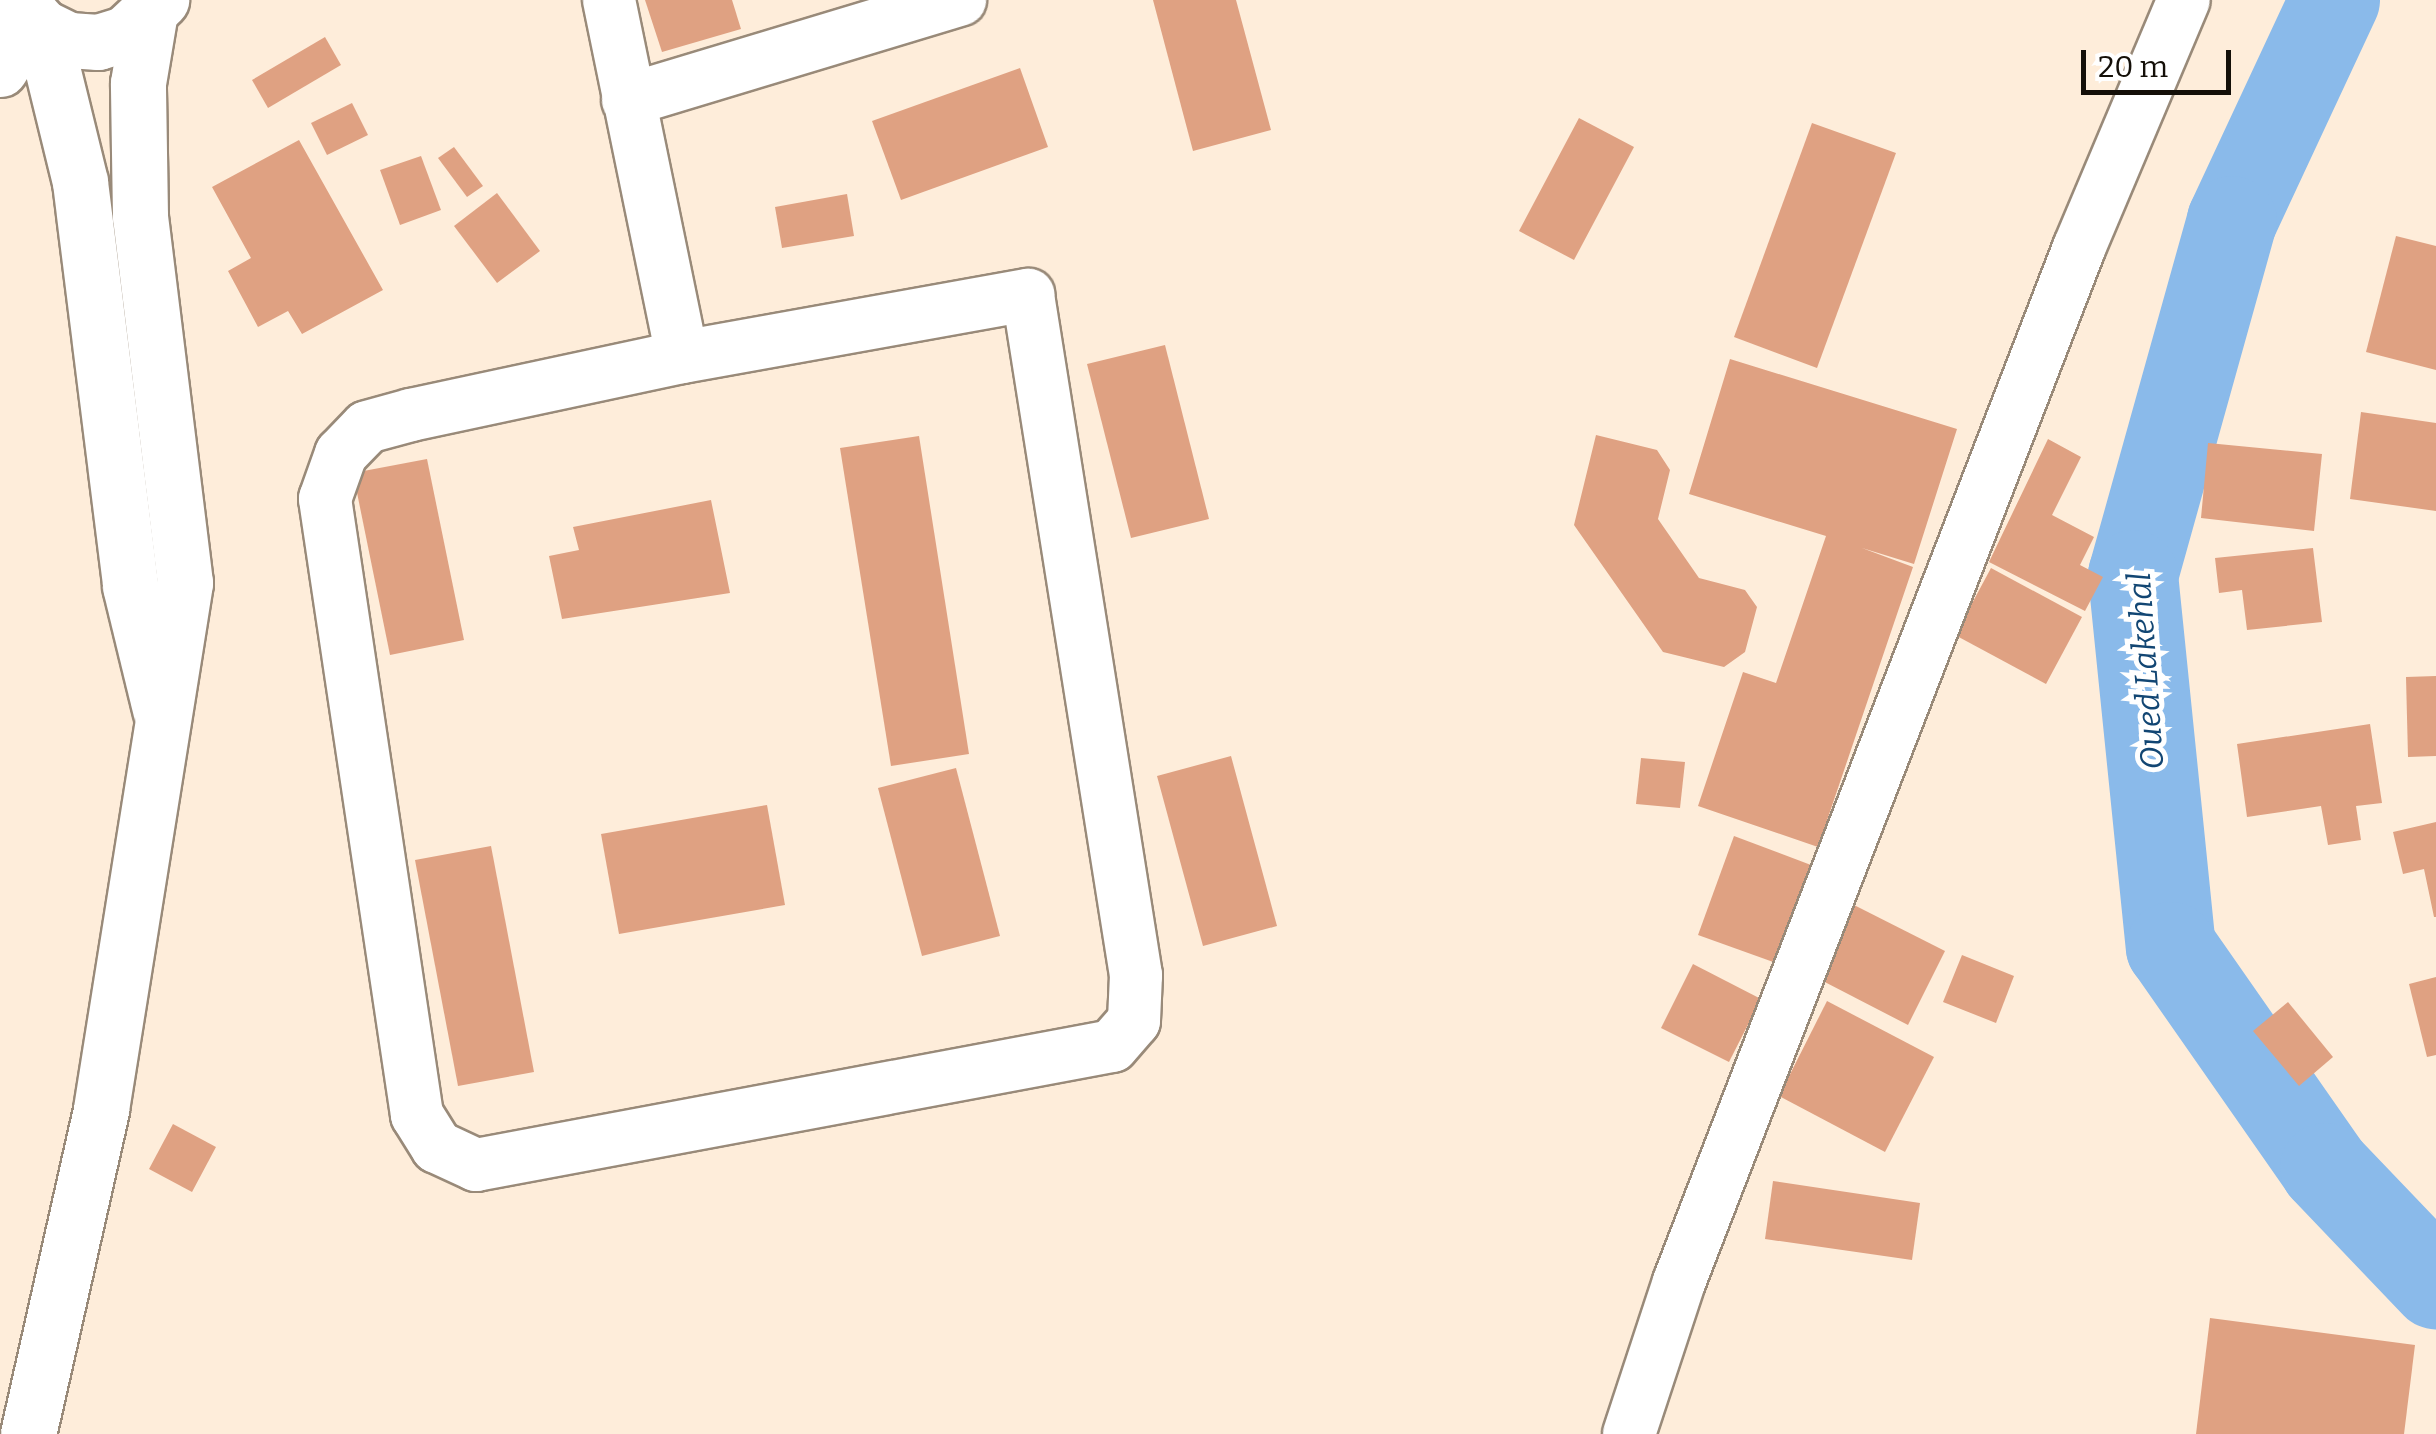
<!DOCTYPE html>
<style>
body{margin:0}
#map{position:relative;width:2436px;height:1434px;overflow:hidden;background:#feedda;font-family:Bitter,serif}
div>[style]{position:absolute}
.river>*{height:90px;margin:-45px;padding:0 45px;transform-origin:45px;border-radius:45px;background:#8abaea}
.building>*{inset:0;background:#dfa182}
.roads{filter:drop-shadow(2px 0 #998a79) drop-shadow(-2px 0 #998a79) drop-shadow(0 2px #998a79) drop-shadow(0 -2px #998a79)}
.street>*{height:52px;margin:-26px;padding:0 26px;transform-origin:26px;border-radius:26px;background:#fff}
.secondary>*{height:55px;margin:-27.5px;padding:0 27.5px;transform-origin:27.5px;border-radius:27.5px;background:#fff}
.highway>*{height:55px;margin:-27.5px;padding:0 27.5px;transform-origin:27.5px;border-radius:27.5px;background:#fff}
span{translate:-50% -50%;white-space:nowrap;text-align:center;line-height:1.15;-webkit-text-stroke:10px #fff;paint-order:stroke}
.water-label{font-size:32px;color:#124673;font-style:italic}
.scale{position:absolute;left:2081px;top:50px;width:150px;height:45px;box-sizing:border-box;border:5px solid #140f08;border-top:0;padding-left:12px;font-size:30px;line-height:35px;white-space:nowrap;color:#140f08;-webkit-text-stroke:8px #fff;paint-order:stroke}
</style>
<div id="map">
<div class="river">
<i style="left:2335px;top:0;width:244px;rotate:115deg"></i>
<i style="left:2232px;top:221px;width:368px;rotate:105.6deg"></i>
<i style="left:2133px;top:575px;width:374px;rotate:84.2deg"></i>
<i style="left:2171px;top:947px;width:269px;rotate:55.1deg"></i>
<i style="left:2325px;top:1168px;width:161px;rotate:46.3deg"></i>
</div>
<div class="building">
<i style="clip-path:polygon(645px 0,732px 0,741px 29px,662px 52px)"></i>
<i style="clip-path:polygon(1153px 0,1236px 0,1271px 130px,1193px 151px)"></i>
<i style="clip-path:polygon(325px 37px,341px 65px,268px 108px,252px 80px)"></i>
<i style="clip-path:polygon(1020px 68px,1048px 147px,901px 200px,872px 121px)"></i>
<i style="clip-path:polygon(352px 103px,368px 135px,327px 155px,311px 123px)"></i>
<i style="clip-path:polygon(1579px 118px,1634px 147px,1574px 260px,1519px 231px)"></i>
<i style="clip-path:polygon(1812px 123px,1896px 153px,1817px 368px,1734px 337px)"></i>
<i style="clip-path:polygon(299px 140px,383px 290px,302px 334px,288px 311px,258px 327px,228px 271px,251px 258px,212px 187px)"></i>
<i style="clip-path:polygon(454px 147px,483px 186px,467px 197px,438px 158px)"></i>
<i style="clip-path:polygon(421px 156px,441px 210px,400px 225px,380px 170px)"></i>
<i style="clip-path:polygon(497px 193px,540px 251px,497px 283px,454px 226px)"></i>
<i style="clip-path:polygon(847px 194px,854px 236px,782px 248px,775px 207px)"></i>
<i style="clip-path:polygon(2396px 236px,2436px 246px,2436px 370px,2366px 352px)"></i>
<i style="clip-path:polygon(1165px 345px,1209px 519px,1131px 538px,1087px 364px)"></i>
<i style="clip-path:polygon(1730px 359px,1957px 429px,1914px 564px,1862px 548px,1913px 567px,1818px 847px,1698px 806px,1743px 672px,1776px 683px,1826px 536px,1689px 494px)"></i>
<i style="clip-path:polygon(2361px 412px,2436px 423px,2436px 511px,2350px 499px)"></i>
<i style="clip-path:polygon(1596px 435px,1657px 450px,1670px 470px,1658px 519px,1699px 578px,1745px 590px,1757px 607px,1745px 652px,1724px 667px,1663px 652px,1574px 525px)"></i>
<i style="clip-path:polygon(919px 436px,969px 754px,891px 766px,840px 448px)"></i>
<i style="clip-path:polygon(2048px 439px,2081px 457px,2052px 515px,2094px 537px,2080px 565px,2103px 577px,2085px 611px,1989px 562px)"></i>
<i style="clip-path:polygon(2208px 443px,2322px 454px,2314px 531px,2201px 518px)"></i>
<i style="clip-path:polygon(427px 459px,464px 640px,390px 655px,353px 473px)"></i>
<i style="clip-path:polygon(711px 500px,730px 593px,562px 619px,549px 556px,579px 550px,573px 527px)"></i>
<i style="clip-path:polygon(2313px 548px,2322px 622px,2247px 630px,2242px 590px,2219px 593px,2215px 558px)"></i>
<i style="clip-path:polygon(1991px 568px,2082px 617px,2046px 684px,1955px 635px)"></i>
<i style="clip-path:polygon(2436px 676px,2436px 756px,2408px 757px,2406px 677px)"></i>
<i style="clip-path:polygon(2370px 724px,2382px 803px,2356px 806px,2361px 840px,2328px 845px,2321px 806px,2247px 817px,2237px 744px)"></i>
<i style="clip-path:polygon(1231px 756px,1277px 926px,1203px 946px,1157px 776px)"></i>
<i style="clip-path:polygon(1641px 758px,1685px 762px,1680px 808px,1636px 804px)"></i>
<i style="clip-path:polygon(956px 768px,1000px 936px,922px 956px,878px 788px)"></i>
<i style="clip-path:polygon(767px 805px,785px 905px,619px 934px,601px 834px)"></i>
<i style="clip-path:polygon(2436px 822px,2436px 917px,2434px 917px,2424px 869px,2403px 874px,2393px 832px)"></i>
<i style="clip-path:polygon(1734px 836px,1811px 865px,1776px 963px,1698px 935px)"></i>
<i style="clip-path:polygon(491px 846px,534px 1072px,458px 1086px,415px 860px)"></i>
<i style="clip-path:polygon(1854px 905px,1945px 951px,1908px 1025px,1817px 978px)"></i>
<i style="clip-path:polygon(1962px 955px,2014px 976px,1996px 1023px,1943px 1002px)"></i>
<i style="clip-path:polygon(1693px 964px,1761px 999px,1729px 1062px,1661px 1028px)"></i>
<i style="clip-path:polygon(2436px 977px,2436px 1055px,2427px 1057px,2409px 984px)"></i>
<i style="clip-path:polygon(1827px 1001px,1934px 1057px,1885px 1152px,1779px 1096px)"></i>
<i style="clip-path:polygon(2288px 1002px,2333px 1057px,2299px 1086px,2253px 1031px)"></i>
<i style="clip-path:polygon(173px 1124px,216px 1147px,192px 1192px,149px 1169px)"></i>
<i style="clip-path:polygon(1773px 1181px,1920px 1203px,1912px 1260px,1765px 1239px)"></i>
<i style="clip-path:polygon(2210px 1318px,2415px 1345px,2404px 1434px,2196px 1434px)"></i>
</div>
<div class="roads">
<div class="street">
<i style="left:609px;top:0;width:364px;rotate:78.4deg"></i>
<i style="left:628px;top:100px;width:347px;rotate:-16.8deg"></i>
<i style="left:1028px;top:295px;width:689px;rotate:80.98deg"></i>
<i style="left:1136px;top:975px;width:46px;rotate:92.5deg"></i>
<i style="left:1134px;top:1021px;width:33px;rotate:131deg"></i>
<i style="left:1112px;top:1046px;width:647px;rotate:169.4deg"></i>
<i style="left:476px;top:1165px;width:43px;rotate:-155.2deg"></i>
<i style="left:437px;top:1147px;width:38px;rotate:-122deg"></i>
<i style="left:417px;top:1115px;width:623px;rotate:-98.49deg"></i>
<i style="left:325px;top:499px;width:48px;rotate:-70.4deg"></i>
<i style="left:341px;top:454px;width:37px;rotate:-46deg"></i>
<i style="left:367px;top:427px;width:46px;rotate:-15.3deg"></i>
<i style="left:411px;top:415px;width:277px;rotate:-12.1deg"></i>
<i style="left:682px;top:357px;width:352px;rotate:-10.2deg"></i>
<i style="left:1629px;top:1434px;width:160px;rotate:-71.8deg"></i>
<i style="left:1679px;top:1282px;width:1109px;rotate:-68.85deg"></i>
<i style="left:2079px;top:248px;width:269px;rotate:-67.1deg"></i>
</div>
<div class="secondary">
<i style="left:0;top:69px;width:60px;rotate:-57.9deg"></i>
</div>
<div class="highway">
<i style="left:24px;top:7px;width:27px;rotate:48deg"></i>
<i style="left:42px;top:27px;width:30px;rotate:26deg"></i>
<i style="left:69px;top:40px;width:29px;rotate:4deg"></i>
<i style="left:98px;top:42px;width:28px;rotate:-17deg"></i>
<i style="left:125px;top:34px;width:50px;rotate:-43.4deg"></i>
<i style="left:42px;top:27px;width:160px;rotate:76.2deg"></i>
<i style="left:80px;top:182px;width:407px;rotate:82.9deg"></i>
<i style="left:130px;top:586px;width:127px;rotate:76.3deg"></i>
<i style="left:28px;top:1434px;width:333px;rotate:-77.3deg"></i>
<i style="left:101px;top:1109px;width:533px;rotate:-80.93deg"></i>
<i style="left:185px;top:583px;width:370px;rotate:-97deg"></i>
<i style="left:140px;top:216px;width:133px;rotate:-90.9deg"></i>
<i style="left:138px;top:83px;width:67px;rotate:-80.5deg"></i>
</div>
</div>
<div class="water-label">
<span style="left:2146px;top:671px;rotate:-94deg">Oued Lakehal</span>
</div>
<div class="scale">20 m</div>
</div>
